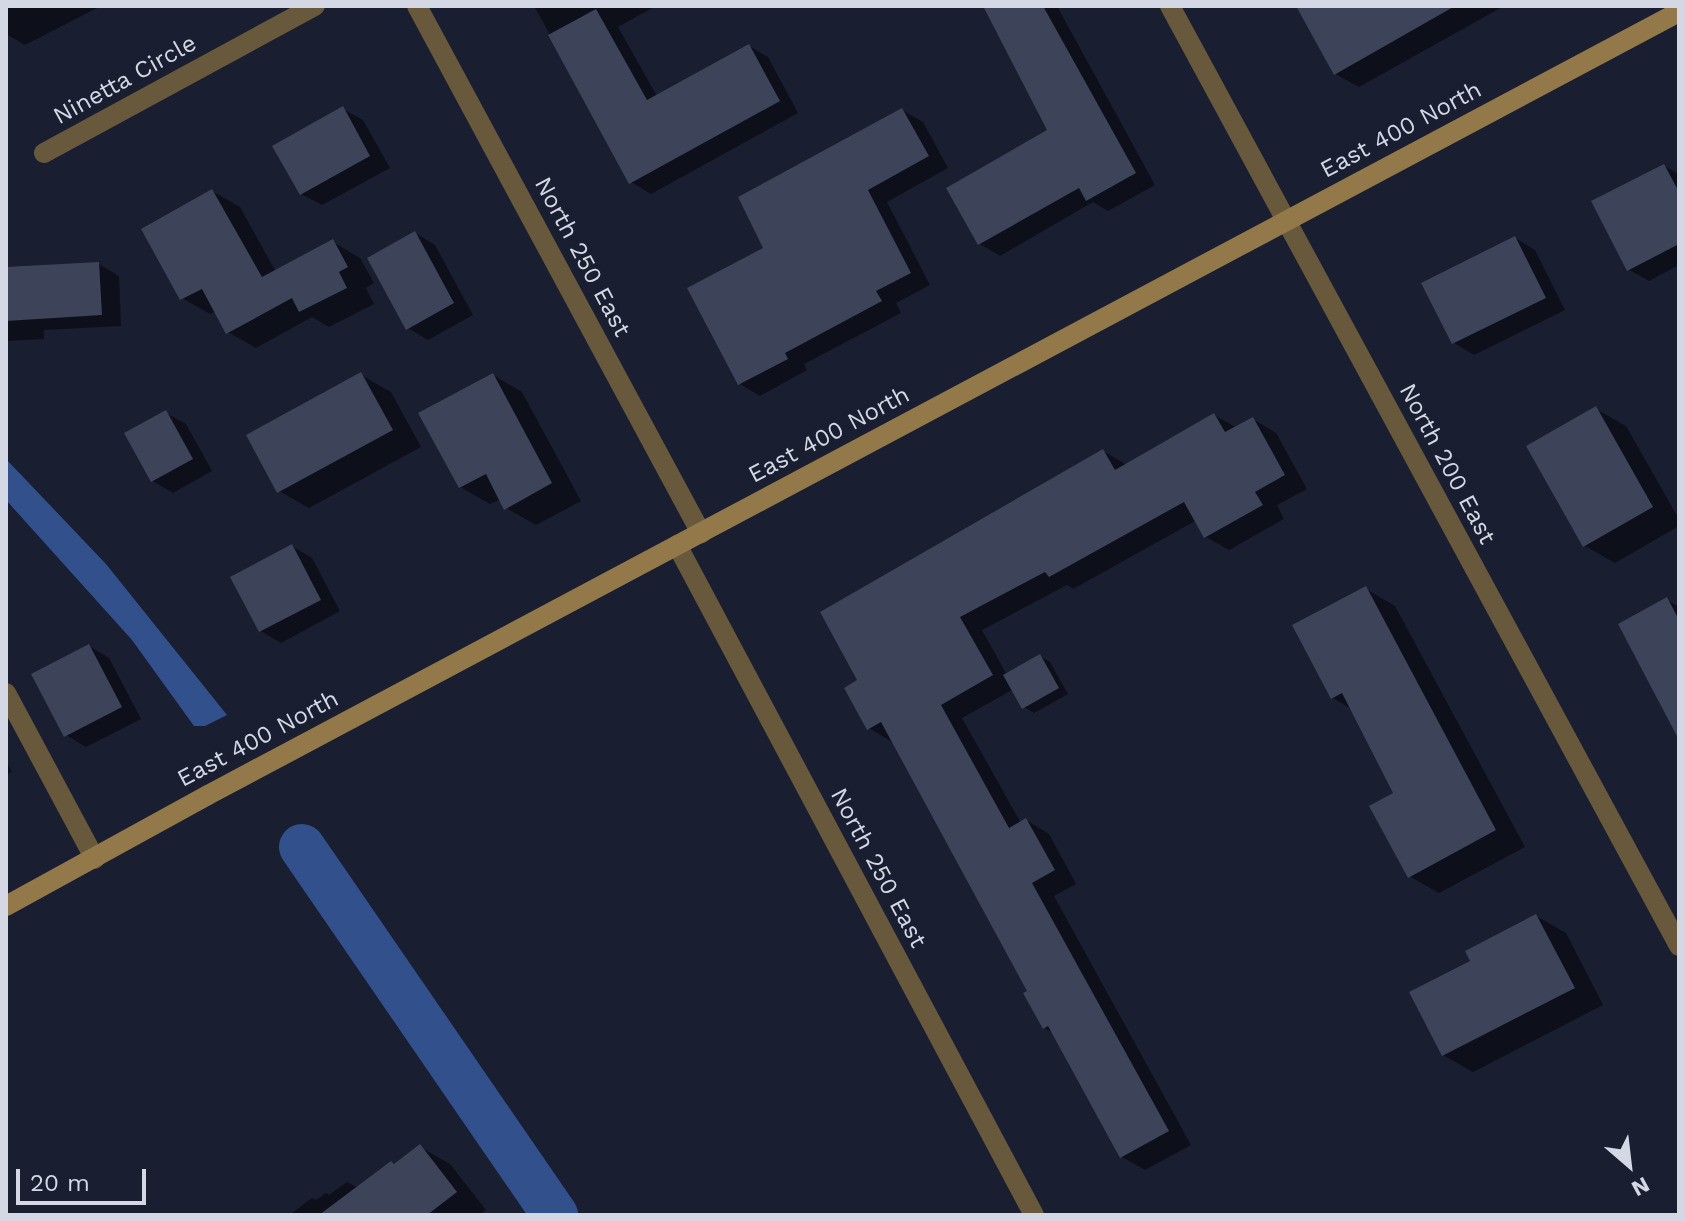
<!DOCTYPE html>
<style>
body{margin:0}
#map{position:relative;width:1685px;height:1221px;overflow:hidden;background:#191e31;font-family:"Work Sans",sans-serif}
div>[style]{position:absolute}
.water>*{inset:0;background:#32508c}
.shadow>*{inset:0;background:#0007}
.canal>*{height:46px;margin:-23px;padding:0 23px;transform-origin:23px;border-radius:23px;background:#32508c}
.building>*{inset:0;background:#3d4359}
.service>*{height:20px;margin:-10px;padding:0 10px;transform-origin:10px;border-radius:10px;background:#69593c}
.minor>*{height:20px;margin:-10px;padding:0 10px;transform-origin:10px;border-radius:10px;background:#69593c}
.secondary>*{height:20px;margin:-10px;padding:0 10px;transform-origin:10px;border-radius:10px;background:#93794a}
span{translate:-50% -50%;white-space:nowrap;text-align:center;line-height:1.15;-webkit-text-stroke:8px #191e31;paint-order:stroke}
.street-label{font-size:24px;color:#d4d8e5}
.frame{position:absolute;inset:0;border:8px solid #d4d8e5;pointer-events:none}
.north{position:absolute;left:1589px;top:1125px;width:80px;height:80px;-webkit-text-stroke:6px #191e31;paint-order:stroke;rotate:152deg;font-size:22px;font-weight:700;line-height:32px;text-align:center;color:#d4d8e5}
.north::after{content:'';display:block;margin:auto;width:28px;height:36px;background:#d4d8e5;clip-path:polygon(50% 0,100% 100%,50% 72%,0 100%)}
.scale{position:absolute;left:16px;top:1169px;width:130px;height:36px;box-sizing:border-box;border:4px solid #d4d8e5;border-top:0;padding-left:10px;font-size:24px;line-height:28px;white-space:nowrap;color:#d4d8e5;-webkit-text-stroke:6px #191e31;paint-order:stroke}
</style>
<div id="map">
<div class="water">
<i style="clip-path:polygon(6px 459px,106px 564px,227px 715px,205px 726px,194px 726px,132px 640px,6px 500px)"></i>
</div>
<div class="shadow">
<i style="clip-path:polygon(6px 6px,101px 6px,25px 45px,6px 34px)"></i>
<i style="clip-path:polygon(534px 6px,656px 6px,618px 27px,657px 96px,749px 46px,768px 57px,798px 113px,651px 194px,631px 182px)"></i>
<i style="clip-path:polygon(985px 6px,1057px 6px,1155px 185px,1108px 211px,1093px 202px,1000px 256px,980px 244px,1050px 131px)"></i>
<i style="clip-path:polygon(1298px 6px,1504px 6px,1359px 87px,1335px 74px)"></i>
<i style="clip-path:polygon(343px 109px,363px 120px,390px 168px,322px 205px,301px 194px)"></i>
<i style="clip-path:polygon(902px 110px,923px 122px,948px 168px,887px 202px,930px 285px,896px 303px,901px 313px,804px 364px,807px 370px,760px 396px,740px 384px,766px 248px)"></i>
<i style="clip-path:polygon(1664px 166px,1679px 174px,1679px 265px,1649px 281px,1628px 269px)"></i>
<i style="clip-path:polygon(212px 191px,240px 207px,276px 272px,333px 242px,360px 258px,374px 283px,366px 288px,374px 304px,329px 327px,312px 317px,256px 348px,228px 332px,216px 311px,210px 314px,182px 298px)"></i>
<i style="clip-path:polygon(415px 233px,435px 245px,473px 315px,428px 340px,408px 328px)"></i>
<i style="clip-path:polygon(1515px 238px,1535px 250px,1565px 310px,1474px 355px,1454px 343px)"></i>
<i style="clip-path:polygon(99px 264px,119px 276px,121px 326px,44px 330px,44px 339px,6px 341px,6px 269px)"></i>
<i style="clip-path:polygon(361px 375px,391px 392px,421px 447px,309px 508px,279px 491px)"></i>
<i style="clip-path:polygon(493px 375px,522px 392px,581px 501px,536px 525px,506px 508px,501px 499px,490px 504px,460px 487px)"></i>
<i style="clip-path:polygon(1596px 409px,1626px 426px,1679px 519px,1679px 526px,1615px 563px,1585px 546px)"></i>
<i style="clip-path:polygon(166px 413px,186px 424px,212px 471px,173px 493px,153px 481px)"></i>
<i style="clip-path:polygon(1214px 415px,1237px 428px,1253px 419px,1276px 433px,1307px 489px,1277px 505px,1284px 519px,1229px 550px,1206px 537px,1197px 520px,1073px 589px,1067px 585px,982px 630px,1007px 675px,1040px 656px,1050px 662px,1068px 694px,1034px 713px,1024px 707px,1014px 689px,962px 718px,1021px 823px,1026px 820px,1049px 834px,1076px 884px,1054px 896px,1191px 1145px,1145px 1170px,1122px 1157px,1054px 1033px,1044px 1028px,1030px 992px,892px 742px,869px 728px,860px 681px,1103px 451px,1127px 465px)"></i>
<i style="clip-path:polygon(292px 546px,312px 558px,340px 611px,281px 643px,261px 631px)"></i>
<i style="clip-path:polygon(1366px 589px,1395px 606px,1525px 847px,1439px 893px,1409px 876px,1396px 794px,1353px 710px,1333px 698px)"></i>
<i style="clip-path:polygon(1667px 600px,1679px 607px,1679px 714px)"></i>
<i style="clip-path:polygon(89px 646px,109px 658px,141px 719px,86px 747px,66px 735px)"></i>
<i style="clip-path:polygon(6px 761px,12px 772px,6px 775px)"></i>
<i style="clip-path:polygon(1536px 916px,1566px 933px,1603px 1005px,1473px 1072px,1443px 1055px,1473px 962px)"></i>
<i style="clip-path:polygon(420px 1147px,450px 1164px,486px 1210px,479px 1215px,289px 1215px,312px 1198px,316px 1200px,326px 1193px,329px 1195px,347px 1182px,358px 1188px)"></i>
</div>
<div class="canal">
<i style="left:302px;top:847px;width:447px;rotate:55.5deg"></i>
</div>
<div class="building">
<i style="clip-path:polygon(983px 6px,1043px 6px,1136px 173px,1086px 201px,1079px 188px,978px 245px,946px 188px,1047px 130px)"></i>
<i style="clip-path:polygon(1296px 6px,1455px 6px,1334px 75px)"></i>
<i style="clip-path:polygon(596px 9px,647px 100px,749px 44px,780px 101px,629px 184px,548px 35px)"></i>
<i style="clip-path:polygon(343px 106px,370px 156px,300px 195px,272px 146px)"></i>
<i style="clip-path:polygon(902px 108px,929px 156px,868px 190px,911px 273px,876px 291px,882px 301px,785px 353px,788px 359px,738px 385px,687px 288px,763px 248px,738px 197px)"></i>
<i style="clip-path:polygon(1664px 164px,1679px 192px,1679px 244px,1627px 271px,1591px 201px)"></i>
<i style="clip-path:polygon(212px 189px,262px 277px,333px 239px,348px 267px,339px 272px,347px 288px,299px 312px,292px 298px,226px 334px,202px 289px,180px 300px,141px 229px)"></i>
<i style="clip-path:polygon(415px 231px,454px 303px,406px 330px,367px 258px)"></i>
<i style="clip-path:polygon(1515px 236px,1546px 298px,1452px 344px,1421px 283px)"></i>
<i style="clip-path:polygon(99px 262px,102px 315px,6px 321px,6px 267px)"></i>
<i style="clip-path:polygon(361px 372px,393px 430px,277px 493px,246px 435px)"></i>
<i style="clip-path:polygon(493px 373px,552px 483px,504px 510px,486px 474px,459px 488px,418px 413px)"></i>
<i style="clip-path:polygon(1596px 406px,1653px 507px,1583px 547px,1526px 446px)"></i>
<i style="clip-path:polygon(166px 410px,193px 459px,151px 482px,124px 433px)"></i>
<i style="clip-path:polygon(1214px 413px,1225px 432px,1253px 417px,1285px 475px,1255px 492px,1263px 505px,1204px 538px,1184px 502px,1049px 577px,1045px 572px,960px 617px,993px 675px,941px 705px,1009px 828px,1026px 818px,1055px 870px,1032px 883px,1169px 1131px,1120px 1158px,1048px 1026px,1043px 1029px,1023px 993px,1027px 991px,881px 722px,867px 730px,844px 688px,857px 680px,820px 612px,1103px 449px,1115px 470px)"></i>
<i style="clip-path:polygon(292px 544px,321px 600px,259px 632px,230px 577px)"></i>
<i style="clip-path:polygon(1366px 586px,1496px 830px,1408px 878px,1369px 806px,1393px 793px,1342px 693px,1331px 699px,1292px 625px)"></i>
<i style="clip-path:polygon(1667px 597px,1679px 620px,1679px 740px,1618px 624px)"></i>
<i style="clip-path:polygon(89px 644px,122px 707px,64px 737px,31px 674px)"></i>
<i style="clip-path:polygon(1040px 654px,1059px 688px,1022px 709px,1003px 675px)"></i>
<i style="clip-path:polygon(1536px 914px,1575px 988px,1442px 1056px,1409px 992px,1470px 961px,1465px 951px)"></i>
<i style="clip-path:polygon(420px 1144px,457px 1192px,427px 1215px,319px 1215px,391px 1161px,394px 1164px)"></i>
</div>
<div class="service">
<i style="left:6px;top:693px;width:188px;rotate:61.8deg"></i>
</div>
<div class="minor">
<i style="left:417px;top:6px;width:599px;rotate:61.68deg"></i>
<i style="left:1170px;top:6px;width:1069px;rotate:61.56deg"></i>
<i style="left:44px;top:153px;width:308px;rotate:-28.5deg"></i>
<i style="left:677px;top:545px;width:759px;rotate:61.95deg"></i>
</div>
<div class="secondary">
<i style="left:6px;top:906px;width:230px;rotate:-28.8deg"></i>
<i style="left:208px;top:795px;width:1666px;rotate:-28.03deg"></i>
</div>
<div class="street-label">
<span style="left:125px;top:80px;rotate:-29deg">Ninetta Circle</span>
<span style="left:1401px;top:130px;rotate:-28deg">East 400 North</span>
<span style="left:582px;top:257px;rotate:62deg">North 250 East</span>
<span style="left:829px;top:435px;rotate:-28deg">East 400 North</span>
<span style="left:1447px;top:464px;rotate:62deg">North 200 East</span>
<span style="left:258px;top:739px;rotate:-28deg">East 400 North</span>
<span style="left:878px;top:868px;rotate:62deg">North 250 East</span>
</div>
<div class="frame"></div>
<div class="north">N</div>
<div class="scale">20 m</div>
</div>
